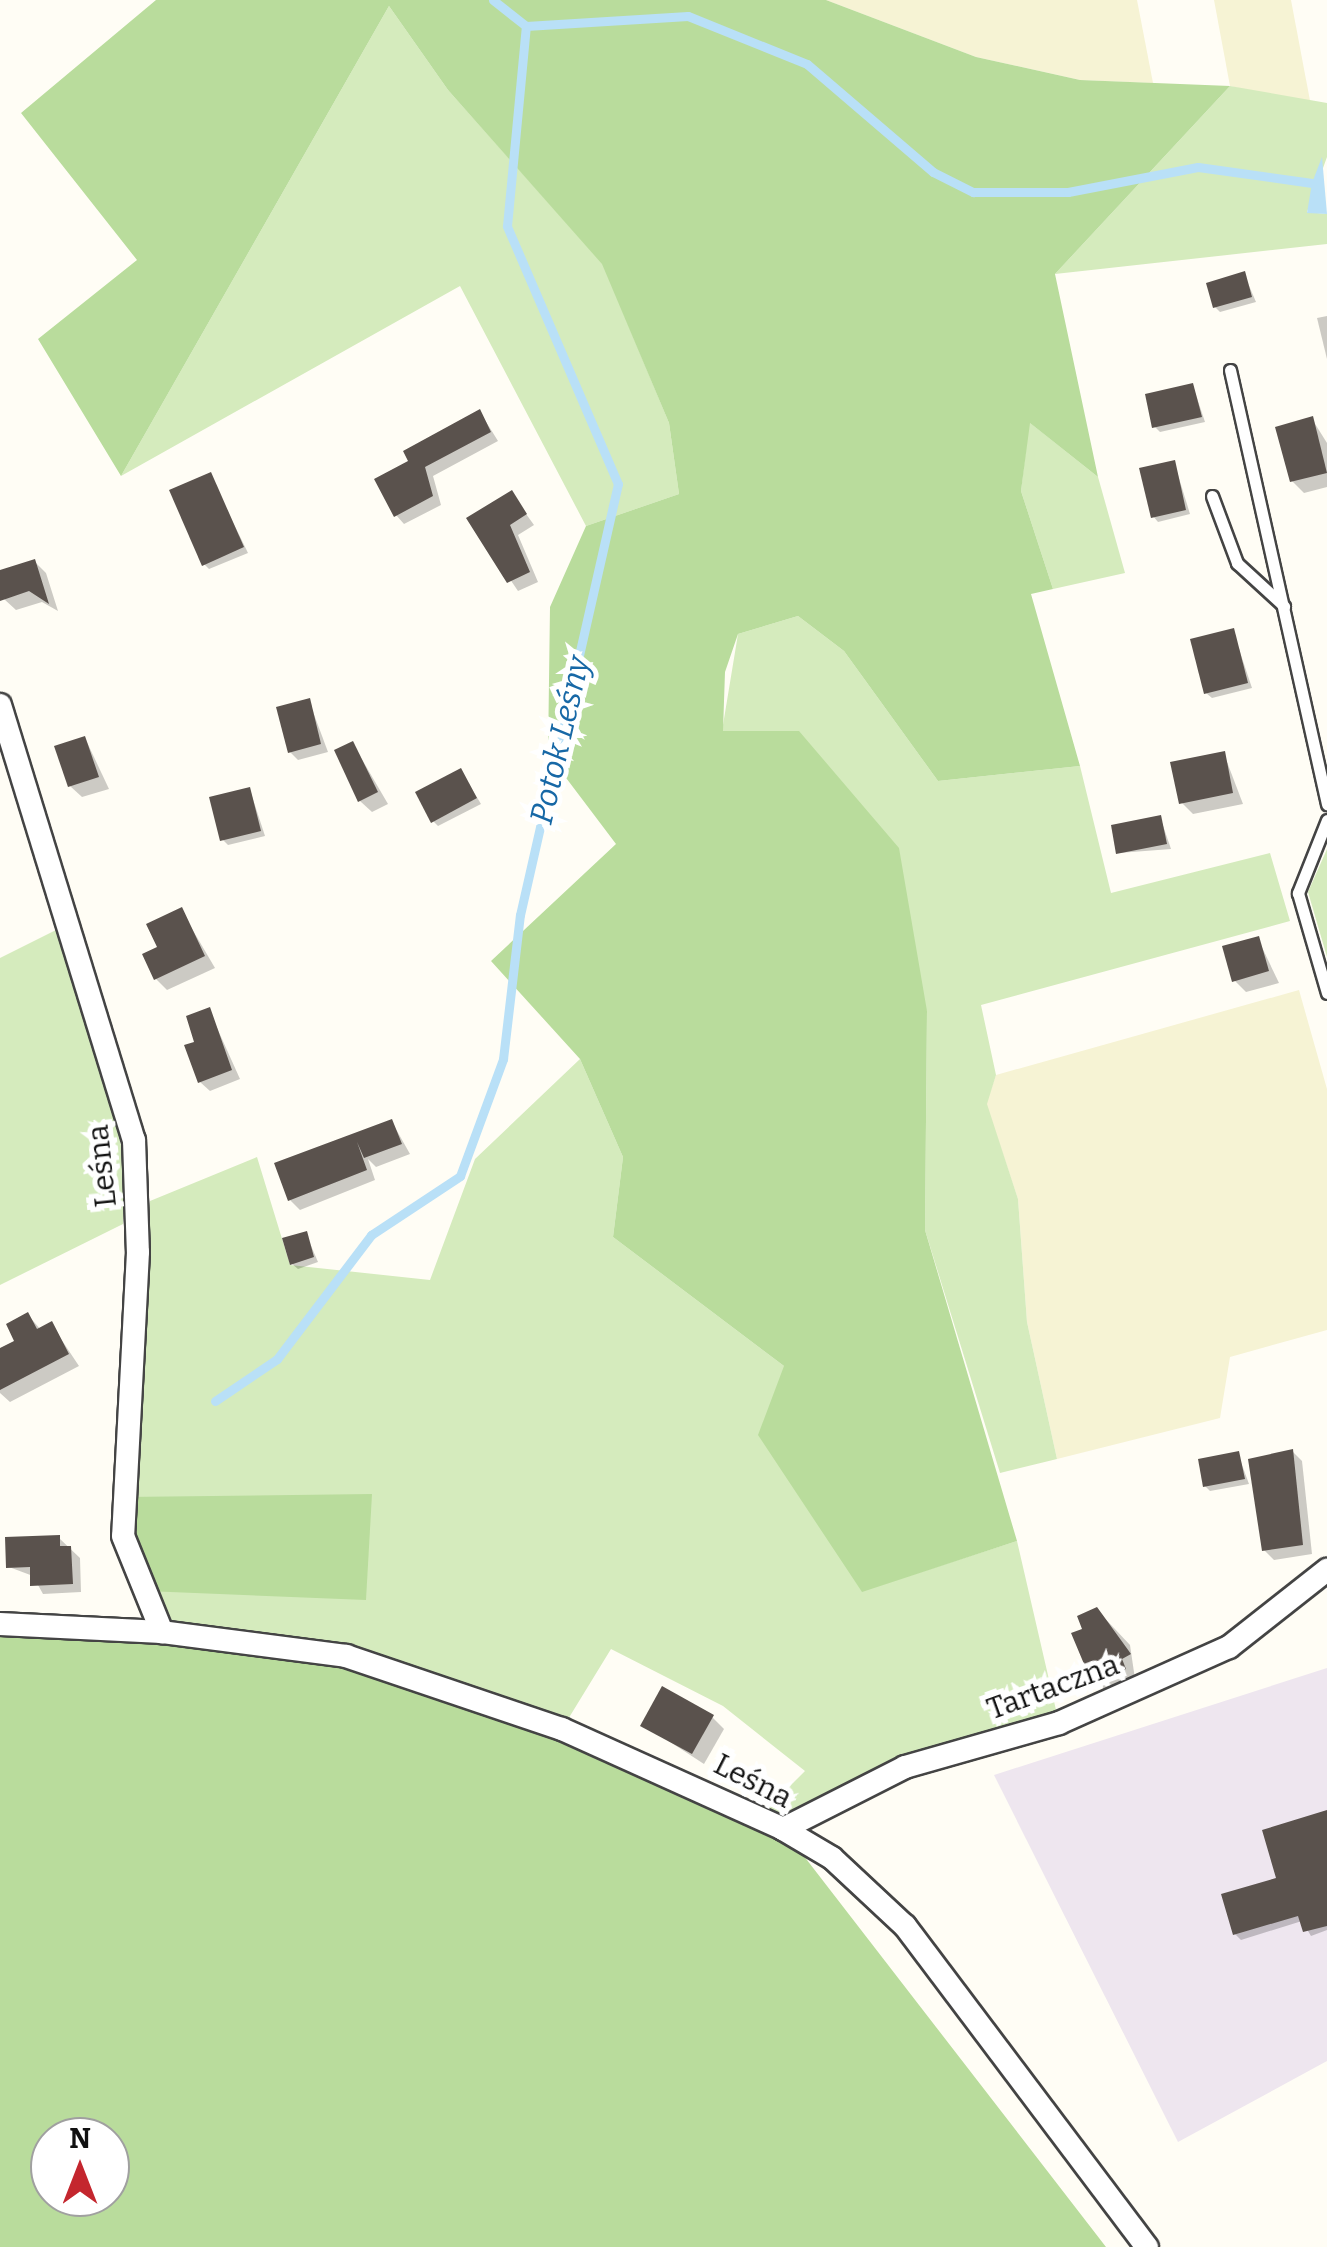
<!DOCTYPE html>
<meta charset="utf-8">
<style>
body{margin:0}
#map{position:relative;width:1327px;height:2247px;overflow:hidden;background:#fffdf5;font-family:Bitter,serif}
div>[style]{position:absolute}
.industrial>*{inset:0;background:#eee6ef}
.farmland>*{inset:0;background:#f6f3d4}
.green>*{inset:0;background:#d5ebbd}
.forest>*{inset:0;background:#b9dc9c}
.water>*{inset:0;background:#b9e0f7}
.shadow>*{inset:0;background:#0003}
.stream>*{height:9px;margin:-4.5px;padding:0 4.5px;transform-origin:4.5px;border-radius:4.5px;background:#b9e0f7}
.building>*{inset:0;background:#5a524d}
.roads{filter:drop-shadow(2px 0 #444) drop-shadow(-2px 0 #444) drop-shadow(0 2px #444) drop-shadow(0 -2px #444)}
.service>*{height:11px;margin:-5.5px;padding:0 5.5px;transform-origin:5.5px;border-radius:5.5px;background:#fff}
.minor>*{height:22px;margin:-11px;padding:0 11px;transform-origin:11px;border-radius:11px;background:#fff}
span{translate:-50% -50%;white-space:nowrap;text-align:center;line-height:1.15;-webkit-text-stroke:10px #fff;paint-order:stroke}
.street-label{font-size:30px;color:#111}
.water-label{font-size:32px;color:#1768a6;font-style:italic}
.north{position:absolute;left:30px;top:2117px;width:100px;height:100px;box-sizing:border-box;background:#fff;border:2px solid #a0a0a0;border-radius:50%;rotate:0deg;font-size:28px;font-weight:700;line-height:40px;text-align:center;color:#111}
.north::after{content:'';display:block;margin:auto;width:35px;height:45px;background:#c4262e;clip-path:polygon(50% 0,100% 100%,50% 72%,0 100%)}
</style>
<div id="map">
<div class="industrial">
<i style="clip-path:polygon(1327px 1668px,1327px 2061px,1178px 2142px,994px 1775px)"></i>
</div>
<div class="farmland">
<i style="clip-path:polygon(826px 0,1137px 0,1153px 83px,1080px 80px,976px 57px)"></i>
<i style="clip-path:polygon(1214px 0,1291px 0,1311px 106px,1230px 86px)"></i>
<i style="clip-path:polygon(1299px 990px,1327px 1089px,1327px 1330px,1230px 1357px,1220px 1418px,1057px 1459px,1027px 1322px,1018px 1199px,986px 1104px,996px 1075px)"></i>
</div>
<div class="green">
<i style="clip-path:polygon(389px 6px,448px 90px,603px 264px,669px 423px,679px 494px,586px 526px,460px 286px,121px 476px)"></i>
<i style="clip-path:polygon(1230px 86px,1327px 103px,1327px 157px,1307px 212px,1327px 214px,1327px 244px,1055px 274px)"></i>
<i style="clip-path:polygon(1029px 422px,1098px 477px,1125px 573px,1053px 589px,1021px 491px)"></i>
<i style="clip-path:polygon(798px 616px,844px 651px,938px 781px,1080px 766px,1111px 893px,1270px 853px,1290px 921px,981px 1005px,996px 1075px,987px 1104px,1018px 1199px,1027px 1322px,1057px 1459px,1000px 1473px,925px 1230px,927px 1011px,722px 731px,738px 634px)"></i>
<i style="clip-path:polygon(1327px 849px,1327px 957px,1308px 892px)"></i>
<i style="clip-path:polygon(62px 927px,107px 1074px,123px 1156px,123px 1224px,0 1285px,0 958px)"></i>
<i style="clip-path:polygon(580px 1059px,623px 1157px,613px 1237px,784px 1366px,862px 1591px,1017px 1541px,1059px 1723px,905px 1767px,783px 1829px,759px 1817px,805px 1771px,723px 1706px,611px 1649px,562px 1729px,162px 1632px,125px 1497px,150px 1201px,257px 1157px,290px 1265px,430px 1280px,475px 1159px)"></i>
</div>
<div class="forest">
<i style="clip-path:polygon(156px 0,826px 0,976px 57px,1080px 80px,1230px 86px,1055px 274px,1098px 477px,1030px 423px,1021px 491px,1053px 589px,1031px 594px,1080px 766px,938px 781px,844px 651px,798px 616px,738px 634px,725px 672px,723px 731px,799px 731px,899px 848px,927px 1011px,925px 1230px,1017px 1541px,862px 1592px,758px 1435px,784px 1366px,613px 1237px,623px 1157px,580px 1059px,491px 961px,616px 844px,548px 754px,550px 607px,586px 526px,679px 494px,669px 423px,602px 264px,448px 90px,389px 6px,121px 476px,38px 339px,137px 260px,21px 113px)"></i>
<i style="clip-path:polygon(372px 1494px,366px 1600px,146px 1591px,125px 1497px)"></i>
<i style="clip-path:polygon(evenodd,0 1625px,162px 1632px,408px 1673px,783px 1829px,1106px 2247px,0 2247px,0 1625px,50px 2137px,110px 2137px,110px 2197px,50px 2197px,50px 2137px)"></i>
</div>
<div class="water">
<i style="clip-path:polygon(1322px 157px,1327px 214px,1307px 213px,1312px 183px)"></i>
</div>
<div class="shadow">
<i style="clip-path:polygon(1244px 274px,1256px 302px,1220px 312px,1215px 307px)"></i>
<i style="clip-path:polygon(1327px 316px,1327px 359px,1317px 318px)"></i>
<i style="clip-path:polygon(1193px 386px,1205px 422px,1160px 432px,1154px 426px)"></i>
<i style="clip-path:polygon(480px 412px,498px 441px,433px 476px,441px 505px,404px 524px,396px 515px,411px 462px)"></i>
<i style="clip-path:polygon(1312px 419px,1327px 443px,1327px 487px,1304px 493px,1292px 481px)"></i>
<i style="clip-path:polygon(1174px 462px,1190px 514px,1158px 522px,1153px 516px)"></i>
<i style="clip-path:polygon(210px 475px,248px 553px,209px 569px,204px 564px)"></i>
<i style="clip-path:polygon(511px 493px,534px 525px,518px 535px,538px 582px,518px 591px,469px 519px)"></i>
<i style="clip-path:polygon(34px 561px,46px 573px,58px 611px,42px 602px,16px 610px,4px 599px,0 572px)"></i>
<i style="clip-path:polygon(1233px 631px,1252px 688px,1212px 698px,1206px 693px)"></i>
<i style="clip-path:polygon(309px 701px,328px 752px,298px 760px,290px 752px)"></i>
<i style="clip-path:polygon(85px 738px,109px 789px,82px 797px,70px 786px)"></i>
<i style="clip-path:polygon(353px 744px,388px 804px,372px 812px,360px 801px)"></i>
<i style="clip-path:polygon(1224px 754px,1243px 804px,1193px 814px,1181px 802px)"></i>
<i style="clip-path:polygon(461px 771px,481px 804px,438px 826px,433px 821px)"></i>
<i style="clip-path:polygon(250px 790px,265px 836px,228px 845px,222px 839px)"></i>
<i style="clip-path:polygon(1160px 817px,1171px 849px,1119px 853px)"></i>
<i style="clip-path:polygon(181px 910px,215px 968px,167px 990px,156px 979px,161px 948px)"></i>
<i style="clip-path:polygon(1258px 939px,1279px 983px,1246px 992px,1234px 980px)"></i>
<i style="clip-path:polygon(209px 1010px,240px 1079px,210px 1091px,200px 1082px)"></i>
<i style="clip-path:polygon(392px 1122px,410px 1154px,376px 1167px,368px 1159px,375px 1180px,300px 1210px,290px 1200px,277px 1165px)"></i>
<i style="clip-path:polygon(306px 1234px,318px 1262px,298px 1269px,292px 1264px)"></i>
<i style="clip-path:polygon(28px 1315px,41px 1330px,51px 1324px,79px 1366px,10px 1402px,0 1393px,0 1351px,17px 1342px)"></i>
<i style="clip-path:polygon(1293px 1452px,1302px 1461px,1312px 1554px,1274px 1560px,1264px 1550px)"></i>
<i style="clip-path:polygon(1238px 1454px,1249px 1484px,1210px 1491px,1205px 1486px)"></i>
<i style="clip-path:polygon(59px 1538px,80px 1558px,81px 1592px,43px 1594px,33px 1576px,9px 1567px)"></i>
<i style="clip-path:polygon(1097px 1610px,1130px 1645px,1135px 1679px,1104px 1691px,1085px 1630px)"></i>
<i style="clip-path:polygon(712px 1717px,724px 1729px,704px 1764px,644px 1725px)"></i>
<i style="clip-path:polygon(1327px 1813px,1327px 1930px,1311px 1936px,1302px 1921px,1241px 1940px,1235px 1934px)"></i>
</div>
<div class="stream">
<i style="left:526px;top:26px;width:162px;rotate:-3.5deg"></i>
<i style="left:688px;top:16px;width:128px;rotate:22deg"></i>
<i style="left:807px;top:64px;width:166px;rotate:40.6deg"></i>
<i style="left:933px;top:172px;width:45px;rotate:26.6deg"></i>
<i style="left:973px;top:192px;width:95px"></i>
<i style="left:1068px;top:192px;width:132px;rotate:-10.9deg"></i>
<i style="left:1198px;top:167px;width:115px;rotate:8deg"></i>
<i style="left:215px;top:1401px;width:75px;rotate:-34.1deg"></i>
<i style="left:277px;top:1359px;width:156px;rotate:-52.8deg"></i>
<i style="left:371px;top:1235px;width:107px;rotate:-33.5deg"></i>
<i style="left:460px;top:1176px;width:125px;rotate:-69.8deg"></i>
<i style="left:503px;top:1059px;width:145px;rotate:-83.3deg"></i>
<i style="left:520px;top:915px;width:442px;rotate:-77.2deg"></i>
<i style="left:618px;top:484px;width:281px;rotate:-113.3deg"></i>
<i style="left:507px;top:226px;width:201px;rotate:-84.6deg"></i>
<i style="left:526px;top:26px;width:42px;rotate:-141.8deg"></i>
</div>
<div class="building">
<i style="clip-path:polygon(1245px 271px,1252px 297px,1213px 308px,1206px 283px)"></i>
<i style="clip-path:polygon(1193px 383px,1202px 417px,1152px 428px,1145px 394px)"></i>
<i style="clip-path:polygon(480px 409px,491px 432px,425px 467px,433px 496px,394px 517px,374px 479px,408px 461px,403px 451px)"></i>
<i style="clip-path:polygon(1313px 416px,1327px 473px,1290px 482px,1275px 427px)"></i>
<i style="clip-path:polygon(1175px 460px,1186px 510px,1151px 518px,1139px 468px)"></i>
<i style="clip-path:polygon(211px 472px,244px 547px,202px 566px,169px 490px)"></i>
<i style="clip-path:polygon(512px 490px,527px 514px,510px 525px,530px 572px,507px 583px,466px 518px)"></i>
<i style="clip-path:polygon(35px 559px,49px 604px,29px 591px,0 601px,0 570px)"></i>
<i style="clip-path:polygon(1234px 628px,1248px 683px,1204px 694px,1190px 639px)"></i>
<i style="clip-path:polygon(310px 698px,321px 744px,288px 753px,276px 707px)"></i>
<i style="clip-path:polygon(85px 736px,99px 777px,68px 787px,54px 746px)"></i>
<i style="clip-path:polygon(353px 741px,378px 792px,358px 802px,334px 750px)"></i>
<i style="clip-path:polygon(1225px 751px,1233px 793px,1179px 804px,1170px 762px)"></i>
<i style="clip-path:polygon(461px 768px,477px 798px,431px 823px,415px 792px)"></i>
<i style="clip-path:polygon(250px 787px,261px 831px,220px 841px,209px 797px)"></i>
<i style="clip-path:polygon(1161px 815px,1167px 844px,1116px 854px,1111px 825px)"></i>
<i style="clip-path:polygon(182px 907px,205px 956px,154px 980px,142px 954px,157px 947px,146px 924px)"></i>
<i style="clip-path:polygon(1259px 936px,1269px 971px,1232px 982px,1222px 946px)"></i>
<i style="clip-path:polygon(210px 1007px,232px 1070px,198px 1083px,184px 1045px,194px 1042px,186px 1016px)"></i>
<i style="clip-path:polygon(392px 1119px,402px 1144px,364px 1158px,357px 1142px,367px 1170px,288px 1201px,274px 1163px)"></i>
<i style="clip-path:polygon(307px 1231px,314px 1257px,290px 1265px,282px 1238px)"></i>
<i style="clip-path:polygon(28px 1312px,37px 1329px,52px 1321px,69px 1354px,0 1390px,0 1348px,14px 1341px,6px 1324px)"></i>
<i style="clip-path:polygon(1293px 1449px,1303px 1545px,1262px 1551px,1248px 1459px)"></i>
<i style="clip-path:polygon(1239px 1451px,1245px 1479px,1203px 1487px,1198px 1459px)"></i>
<i style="clip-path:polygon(60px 1535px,60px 1546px,71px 1546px,73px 1584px,30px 1586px,30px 1567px,6px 1568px,5px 1537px)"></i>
<i style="clip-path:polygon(1097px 1607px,1131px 1654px,1122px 1659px,1126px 1669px,1092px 1683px,1071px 1633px,1082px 1629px,1077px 1616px)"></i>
<i style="clip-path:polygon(662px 1686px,714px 1715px,692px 1754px,640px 1726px)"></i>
<i style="clip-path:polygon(1327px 1810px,1327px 1926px,1303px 1932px,1298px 1916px,1233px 1935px,1221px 1894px,1276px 1878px,1262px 1830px)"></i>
</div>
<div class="roads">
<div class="service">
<i style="left:1230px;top:370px;width:445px;rotate:77.4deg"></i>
<i style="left:1212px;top:496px;width:72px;rotate:69.5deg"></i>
<i style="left:1237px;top:563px;width:64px;rotate:42.5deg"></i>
<i style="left:1327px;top:820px;width:79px;rotate:111.7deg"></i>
<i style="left:1298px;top:893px;width:104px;rotate:73.8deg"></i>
</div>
<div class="minor">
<i style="left:0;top:705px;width:455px;rotate:72.9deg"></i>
<i style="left:134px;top:1140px;width:112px;rotate:88deg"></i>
<i style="left:138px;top:1252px;width:284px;rotate:93deg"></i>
<i style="left:123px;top:1536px;width:104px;rotate:67.9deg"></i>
<i style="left:0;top:1624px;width:162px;rotate:2.8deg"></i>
<i style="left:162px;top:1632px;width:186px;rotate:7.4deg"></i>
<i style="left:346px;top:1656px;width:228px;rotate:18.7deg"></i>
<i style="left:562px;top:1729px;width:243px;rotate:24.3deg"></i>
<i style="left:783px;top:1829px;width:57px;rotate:30.6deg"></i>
<i style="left:832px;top:1858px;width:100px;rotate:43deg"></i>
<i style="left:905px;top:1926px;width:402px;rotate:53deg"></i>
<i style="left:783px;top:1829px;width:137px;rotate:-26.9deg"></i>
<i style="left:905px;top:1767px;width:160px;rotate:-15.9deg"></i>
<i style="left:1059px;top:1723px;width:186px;rotate:-24.1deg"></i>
<i style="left:1229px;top:1647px;width:125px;rotate:-38.2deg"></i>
</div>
</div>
<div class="street-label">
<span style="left:102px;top:1166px;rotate:-96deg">Leśna</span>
<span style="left:1053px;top:1687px;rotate:-20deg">Tartaczna</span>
<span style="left:753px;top:1781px;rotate:27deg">Leśna</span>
</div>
<div class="water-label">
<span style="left:560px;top:740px;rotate:-77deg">Potok Leśny</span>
</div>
<div class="north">N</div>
</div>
